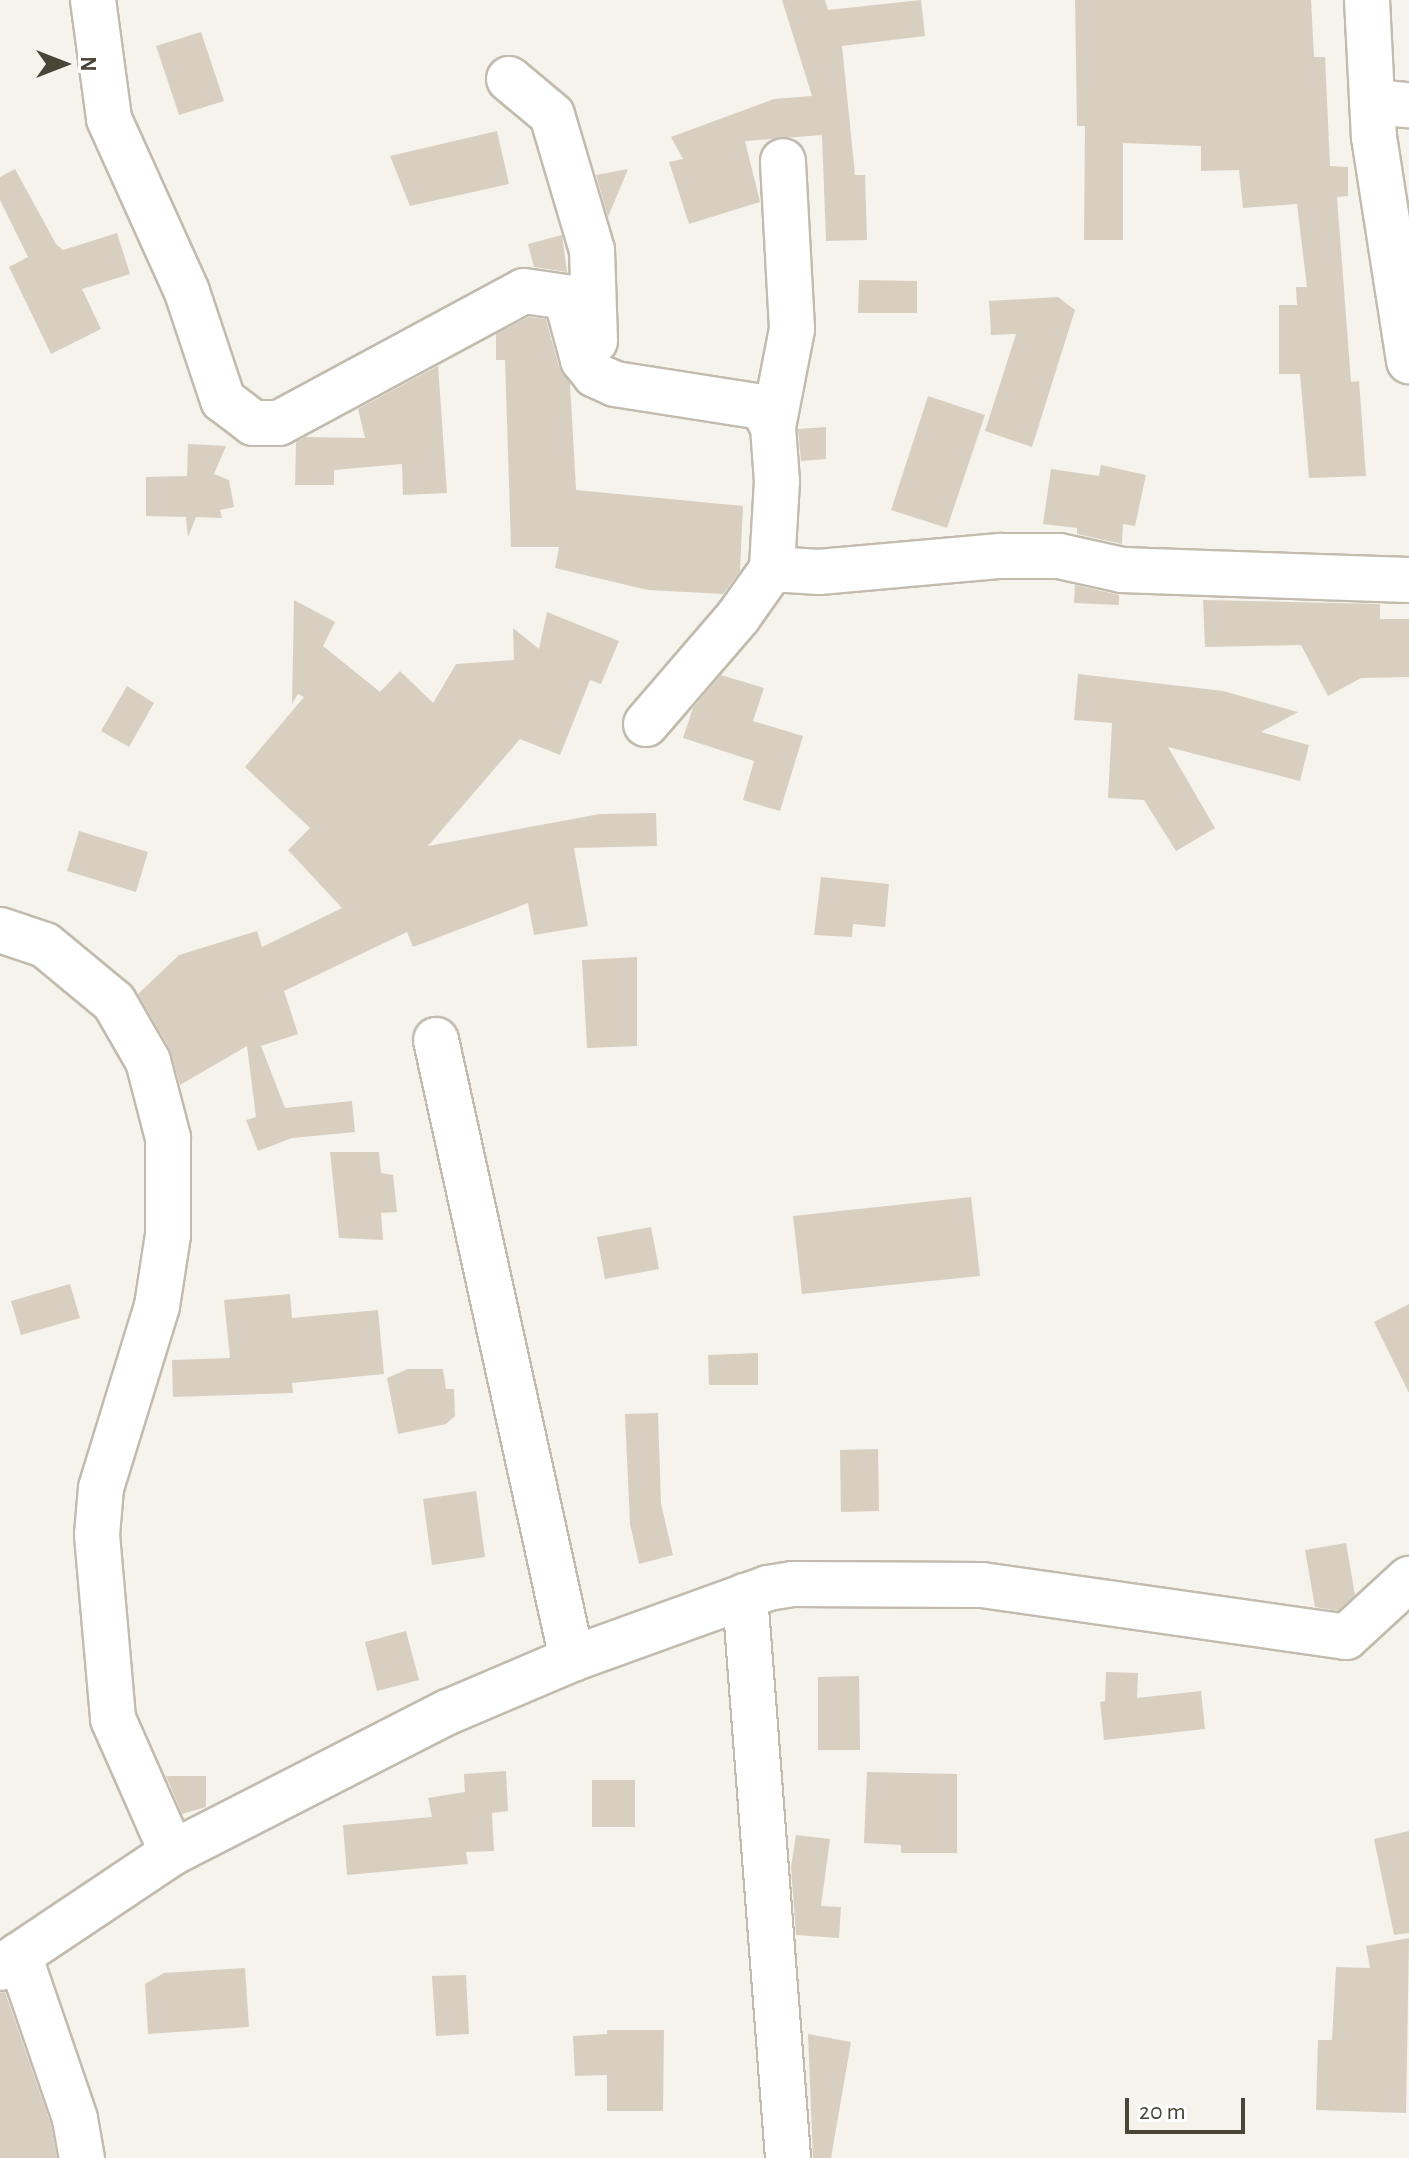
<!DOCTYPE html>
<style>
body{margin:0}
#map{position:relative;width:1409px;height:2158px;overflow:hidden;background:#f6f3ec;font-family:"Alegreya Sans",sans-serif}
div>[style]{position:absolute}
.building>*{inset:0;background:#d8cfc1}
.roads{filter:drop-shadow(2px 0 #c2bbae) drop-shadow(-2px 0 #c2bbae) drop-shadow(0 2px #c2bbae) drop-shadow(0 -2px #c2bbae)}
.street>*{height:44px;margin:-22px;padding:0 22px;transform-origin:22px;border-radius:22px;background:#fff}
span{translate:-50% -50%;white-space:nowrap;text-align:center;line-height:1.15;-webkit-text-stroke:6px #fff;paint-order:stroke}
.north{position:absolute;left:24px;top:24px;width:80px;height:80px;-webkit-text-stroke:6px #fff;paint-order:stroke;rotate:90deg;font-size:22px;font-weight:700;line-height:32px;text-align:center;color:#4b4439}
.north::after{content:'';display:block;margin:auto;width:28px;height:36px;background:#4b4439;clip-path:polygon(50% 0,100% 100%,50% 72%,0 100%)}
.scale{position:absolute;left:1125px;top:2098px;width:120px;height:36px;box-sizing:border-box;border:4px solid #4b4439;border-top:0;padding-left:10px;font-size:24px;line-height:28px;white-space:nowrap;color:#4b4439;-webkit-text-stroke:6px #fff;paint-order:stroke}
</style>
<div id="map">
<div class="building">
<i style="clip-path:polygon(782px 0,825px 0,828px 10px,921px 0,925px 36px,842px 46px,855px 175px,865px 175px,867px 240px,826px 241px,822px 135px,745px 141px,760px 202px,689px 224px,669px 162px,683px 159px,671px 137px,774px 99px,812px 96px)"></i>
<i style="clip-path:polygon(1075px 0,1311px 0,1314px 57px,1325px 57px,1330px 166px,1348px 167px,1348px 196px,1337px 197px,1351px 382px,1359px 381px,1366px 476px,1309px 478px,1300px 374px,1279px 374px,1279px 305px,1297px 305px,1296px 287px,1307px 287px,1297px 204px,1243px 208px,1239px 170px,1201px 171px,1201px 146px,1123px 143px,1123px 240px,1084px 240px,1085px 126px,1077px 126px)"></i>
<i style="clip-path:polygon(201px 32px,224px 101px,179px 115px,156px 46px)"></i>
<i style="clip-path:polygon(497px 131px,509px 184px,410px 206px,390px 156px)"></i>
<i style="clip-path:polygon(15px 169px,56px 244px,63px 250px,117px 233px,130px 274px,82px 289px,101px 329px,51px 354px,9px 267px,28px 257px,0 200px,0 177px)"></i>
<i style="clip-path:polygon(628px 169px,608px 217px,596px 175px)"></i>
<i style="clip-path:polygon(562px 235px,567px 272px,534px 267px,528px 244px)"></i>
<i style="clip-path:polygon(859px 280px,917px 281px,917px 313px,858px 313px)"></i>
<i style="clip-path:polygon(1058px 297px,1075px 310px,1032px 447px,985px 431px,1016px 334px,991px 335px,989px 301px)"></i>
<i style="clip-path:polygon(529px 317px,546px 319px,559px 367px,570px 383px,576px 490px,743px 506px,740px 571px,723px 594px,648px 590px,555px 568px,559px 547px,511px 547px,505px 360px,496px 360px,496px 334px)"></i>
<i style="clip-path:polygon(438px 366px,447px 493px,403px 495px,402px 464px,334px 470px,334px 485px,295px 485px,296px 442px,305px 437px,365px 438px,358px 409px)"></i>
<i style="clip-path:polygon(928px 396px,985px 415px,947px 528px,891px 510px)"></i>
<i style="clip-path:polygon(826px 427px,826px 459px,801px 461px,798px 429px)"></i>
<i style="clip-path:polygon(188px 444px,226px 446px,214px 474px,229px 480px,234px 507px,220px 510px,222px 518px,196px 517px,188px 537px,186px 517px,146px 516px,146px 477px,187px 476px)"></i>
<i style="clip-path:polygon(1101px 465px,1146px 475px,1135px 526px,1123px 524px,1122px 544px,1077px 534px,1077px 528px,1043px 524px,1051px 469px,1099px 476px)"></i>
<i style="clip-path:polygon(1075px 585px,1119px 595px,1119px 605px,1074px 603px)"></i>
<i style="clip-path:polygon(294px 600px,335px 622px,323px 646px,380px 692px,400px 671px,433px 703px,456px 664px,514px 660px,513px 628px,539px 649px,547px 612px,619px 641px,601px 684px,590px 680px,560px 755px,520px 739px,428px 846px,600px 814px,656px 813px,657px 846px,574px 848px,588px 926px,534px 935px,528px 903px,413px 947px,407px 932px,284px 991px,298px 1034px,261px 1046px,285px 1108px,352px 1101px,355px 1132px,292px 1138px,258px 1151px,246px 1120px,256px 1117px,247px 1046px,180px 1085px,170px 1049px,138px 994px,179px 955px,257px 931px,262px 947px,342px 908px,288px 850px,310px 828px,245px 767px,304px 697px,298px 694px,292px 704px)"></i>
<i style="clip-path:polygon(1203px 600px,1380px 604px,1380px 619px,1409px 619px,1409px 677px,1361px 678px,1328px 696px,1301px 645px,1205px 647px)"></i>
<i style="clip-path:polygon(1078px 674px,1223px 691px,1298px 712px,1261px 732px,1309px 745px,1300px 781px,1168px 747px,1215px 828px,1176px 851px,1144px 800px,1108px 798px,1112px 723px,1074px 720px)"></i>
<i style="clip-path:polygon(721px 675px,764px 688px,753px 721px,803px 736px,780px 811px,743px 800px,754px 761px,683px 738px,693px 708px)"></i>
<i style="clip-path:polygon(127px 686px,154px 703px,129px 747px,101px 731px)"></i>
<i style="clip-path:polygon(79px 831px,148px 852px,136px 892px,67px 871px)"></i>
<i style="clip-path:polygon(821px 877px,889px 884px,885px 927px,853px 924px,852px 937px,814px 935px)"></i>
<i style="clip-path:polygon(637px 957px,637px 1046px,587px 1048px,582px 960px)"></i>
<i style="clip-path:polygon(330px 1152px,379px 1152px,381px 1173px,393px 1175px,397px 1212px,381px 1213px,383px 1240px,339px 1238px)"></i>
<i style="clip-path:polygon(971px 1197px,980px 1276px,802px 1294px,793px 1216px)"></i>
<i style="clip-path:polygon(651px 1227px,659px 1269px,605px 1279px,597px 1237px)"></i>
<i style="clip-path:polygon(70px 1284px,80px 1318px,21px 1335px,11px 1301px)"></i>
<i style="clip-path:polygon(290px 1294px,292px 1318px,378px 1310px,384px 1374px,292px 1383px,293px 1393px,173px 1397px,172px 1360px,230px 1358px,224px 1300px)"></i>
<i style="clip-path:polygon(1409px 1304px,1409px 1393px,1374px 1322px)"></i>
<i style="clip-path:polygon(758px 1353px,758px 1385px,709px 1385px,708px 1355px)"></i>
<i style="clip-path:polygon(408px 1369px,443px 1369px,446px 1389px,454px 1389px,455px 1416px,446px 1424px,398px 1434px,387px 1378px)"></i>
<i style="clip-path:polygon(658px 1413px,661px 1504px,673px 1555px,639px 1564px,630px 1524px,625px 1414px)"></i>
<i style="clip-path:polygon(878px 1449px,879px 1511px,841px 1512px,840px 1450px)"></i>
<i style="clip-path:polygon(476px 1491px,485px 1557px,432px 1565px,423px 1499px)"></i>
<i style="clip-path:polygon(1346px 1543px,1355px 1595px,1338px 1611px,1315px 1607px,1305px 1550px)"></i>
<i style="clip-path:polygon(406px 1631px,419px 1680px,377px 1691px,365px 1642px)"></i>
<i style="clip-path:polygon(1106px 1672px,1138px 1673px,1137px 1698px,1201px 1691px,1205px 1729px,1104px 1740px,1100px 1702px,1105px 1701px)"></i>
<i style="clip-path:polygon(859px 1676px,860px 1750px,818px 1750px,818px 1677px)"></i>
<i style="clip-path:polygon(506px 1771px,508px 1811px,492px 1813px,494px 1851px,466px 1852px,468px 1864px,347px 1875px,343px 1825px,432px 1817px,428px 1798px,465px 1792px,464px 1774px)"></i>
<i style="clip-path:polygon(867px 1772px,957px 1774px,957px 1853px,901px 1853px,901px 1845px,864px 1843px)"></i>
<i style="clip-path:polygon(166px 1776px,206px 1776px,206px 1807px,182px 1814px)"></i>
<i style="clip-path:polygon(592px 1780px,635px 1780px,635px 1827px,592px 1827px)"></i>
<i style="clip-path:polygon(1409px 1831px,1409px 1933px,1394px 1935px,1374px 1839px)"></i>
<i style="clip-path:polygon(796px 1835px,830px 1839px,821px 1906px,841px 1907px,839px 1938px,796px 1935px,791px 1867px)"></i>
<i style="clip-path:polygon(1409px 1938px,1406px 2113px,1316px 2110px,1318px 2040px,1332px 2040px,1336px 1967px,1370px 1968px,1366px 1946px)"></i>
<i style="clip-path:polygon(245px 1968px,249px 2027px,148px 2034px,145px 1984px,164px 1973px)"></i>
<i style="clip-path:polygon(466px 1975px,469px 2034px,436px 2036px,432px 1976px)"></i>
<i style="clip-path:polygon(5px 1992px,51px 2125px,57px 2158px,0 2158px,0 1993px)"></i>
<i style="clip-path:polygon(607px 2030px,664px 2030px,663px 2111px,607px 2111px,607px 2075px,575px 2076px,573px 2036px,607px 2034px)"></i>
<i style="clip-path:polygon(808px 2034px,851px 2042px,831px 2158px,813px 2158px)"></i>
</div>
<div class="roads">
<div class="street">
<i style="left:93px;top:0;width:120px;rotate:82.3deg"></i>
<i style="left:109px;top:119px;width:190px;rotate:65.7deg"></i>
<i style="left:187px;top:292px;width:114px;rotate:71.6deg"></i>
<i style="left:223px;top:400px;width:38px;rotate:37deg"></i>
<i style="left:253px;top:423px;width:26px"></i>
<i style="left:279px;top:423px;width:278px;rotate:-28.3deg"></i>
<i style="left:524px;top:291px;width:42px;rotate:8.1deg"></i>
<i style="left:566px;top:297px;width:65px;rotate:74.9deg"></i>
<i style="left:583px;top:360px;width:19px;rotate:51deg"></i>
<i style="left:595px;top:375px;width:22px;rotate:24deg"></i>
<i style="left:615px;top:384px;width:149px;rotate:8.9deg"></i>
<i style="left:762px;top:407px;width:23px;rotate:61deg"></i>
<i style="left:773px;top:427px;width:54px;rotate:85.8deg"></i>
<i style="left:777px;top:481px;width:88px;rotate:93.3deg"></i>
<i style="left:772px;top:569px;width:47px;rotate:3.7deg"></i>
<i style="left:819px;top:572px;width:182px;rotate:-5.1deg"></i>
<i style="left:1000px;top:556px;width:59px"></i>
<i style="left:1059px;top:556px;width:65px;rotate:12.5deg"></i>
<i style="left:1122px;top:570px;width:287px;rotate:2deg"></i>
<i style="left:1367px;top:0;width:137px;rotate:87.1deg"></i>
<i style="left:1374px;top:137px;width:227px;rotate:81.1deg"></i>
<i style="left:509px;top:79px;width:56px;rotate:39.9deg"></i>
<i style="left:552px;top:115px;width:141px;rotate:73.5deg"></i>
<i style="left:592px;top:250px;width:91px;rotate:88.1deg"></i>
<i style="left:1372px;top:102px;width:37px;rotate:5deg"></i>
<i style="left:773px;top:427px;width:100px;rotate:-79deg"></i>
<i style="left:792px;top:329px;width:168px;rotate:-93.1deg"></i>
<i style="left:646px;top:724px;width:141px;rotate:-49.3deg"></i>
<i style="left:738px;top:617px;width:59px;rotate:-54.7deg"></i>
<i style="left:0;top:930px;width:47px;rotate:18.4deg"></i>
<i style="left:45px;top:945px;width:89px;rotate:39.6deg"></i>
<i style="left:114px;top:1002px;width:68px;rotate:60deg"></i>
<i style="left:148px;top:1061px;width:80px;rotate:75.4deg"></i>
<i style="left:168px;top:1138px;width:97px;rotate:90deg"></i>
<i style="left:168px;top:1235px;width:72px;rotate:98.8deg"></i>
<i style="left:157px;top:1306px;width:190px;rotate:107.1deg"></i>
<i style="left:101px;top:1488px;width:47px;rotate:94.9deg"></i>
<i style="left:97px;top:1535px;width:185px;rotate:85deg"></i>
<i style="left:113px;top:1719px;width:146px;rotate:66.2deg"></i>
<i style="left:436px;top:1040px;width:634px;rotate:77.61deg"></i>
<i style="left:745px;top:1596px;width:564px;rotate:85.62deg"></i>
<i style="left:19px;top:1955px;width:173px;rotate:71.1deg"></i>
<i style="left:75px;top:2119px;width:40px;rotate:80deg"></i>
<i style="left:0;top:1968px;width:207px;rotate:-33.8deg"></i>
<i style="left:172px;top:1853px;width:310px;rotate:-27.1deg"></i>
<i style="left:448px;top:1712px;width:135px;rotate:-23.1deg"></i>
<i style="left:572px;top:1659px;width:208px;rotate:-19.9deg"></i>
<i style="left:768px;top:1588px;width:25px;rotate:-9deg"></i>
<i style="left:793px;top:1584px;width:189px;rotate:0.3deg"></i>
<i style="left:982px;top:1585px;width:368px;rotate:8.1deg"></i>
<i style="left:1346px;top:1637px;width:86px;rotate:-42.6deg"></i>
</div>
</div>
<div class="north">N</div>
<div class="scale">20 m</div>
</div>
